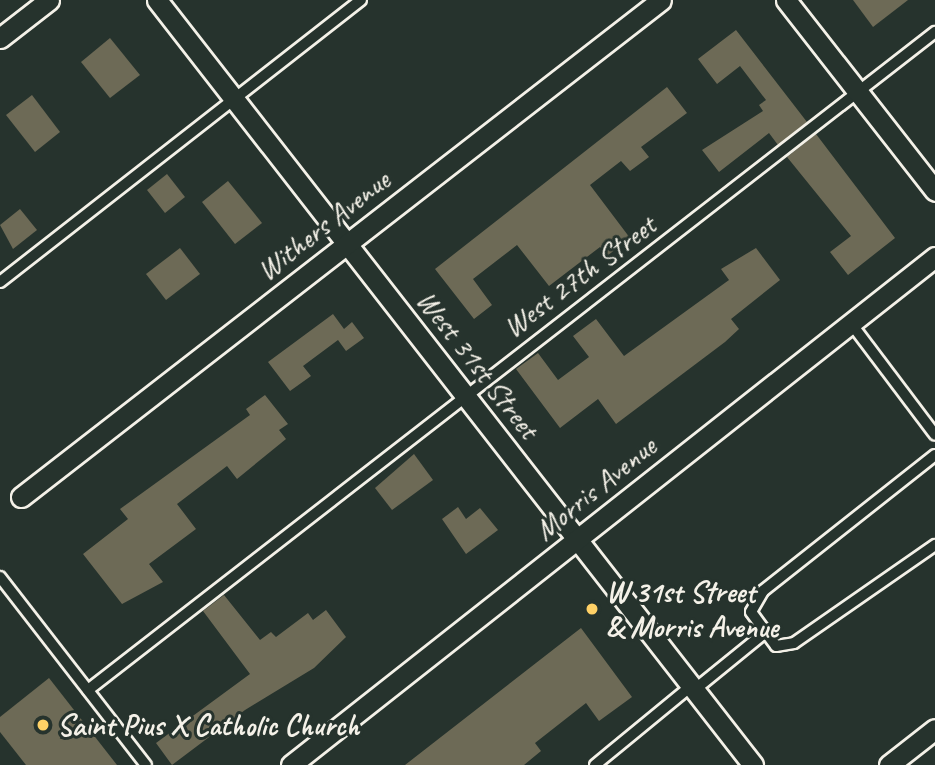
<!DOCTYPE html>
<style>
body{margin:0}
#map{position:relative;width:935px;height:765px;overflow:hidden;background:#26332d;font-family:Caveat,sans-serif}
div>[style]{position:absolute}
.building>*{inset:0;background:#6d6a56}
.roads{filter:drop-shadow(2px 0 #f4f1e8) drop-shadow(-2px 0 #f4f1e8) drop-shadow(0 2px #f4f1e8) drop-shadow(0 -2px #f4f1e8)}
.lane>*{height:10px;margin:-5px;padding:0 5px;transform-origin:5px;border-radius:5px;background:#26332d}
.street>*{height:19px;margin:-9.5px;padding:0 9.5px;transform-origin:9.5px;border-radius:9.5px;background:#26332d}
.dots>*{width:19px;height:19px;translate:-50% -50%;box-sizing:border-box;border:4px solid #26332d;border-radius:50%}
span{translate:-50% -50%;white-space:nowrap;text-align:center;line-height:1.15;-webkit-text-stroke:6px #26332d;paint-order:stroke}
.street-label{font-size:30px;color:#f4f1e8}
.poi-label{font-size:30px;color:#f4f1e8;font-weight:700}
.left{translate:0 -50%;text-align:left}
</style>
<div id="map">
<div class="building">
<i style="clip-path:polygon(853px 0,908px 0,873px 27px)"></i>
<i style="clip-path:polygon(736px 30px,807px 122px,778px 145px,769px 133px,719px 172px,702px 150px,763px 111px,759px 105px,766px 100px,740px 66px,717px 84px,698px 59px)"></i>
<i style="clip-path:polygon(110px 38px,140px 75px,110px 98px,81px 62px)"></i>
<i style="clip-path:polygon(667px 87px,687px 113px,641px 147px,649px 157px,630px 171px,621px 161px,590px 185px,630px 238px,607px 256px,600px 247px,549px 286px,517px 245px,473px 279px,492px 305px,474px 319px,435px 269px)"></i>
<i style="clip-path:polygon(32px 95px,60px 132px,35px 152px,6px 115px)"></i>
<i style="clip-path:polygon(816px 134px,895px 238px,848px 275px,830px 252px,851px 236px,787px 157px)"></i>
<i style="clip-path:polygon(167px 174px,185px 197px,165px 213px,147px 190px)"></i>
<i style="clip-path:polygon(228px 181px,262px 223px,235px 244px,202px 202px)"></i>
<i style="clip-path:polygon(20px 209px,37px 230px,13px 249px,0 225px)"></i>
<i style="clip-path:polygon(180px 248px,200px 274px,166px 300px,146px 274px)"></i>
<i style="clip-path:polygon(756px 248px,780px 280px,731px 319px,739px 329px,725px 342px,616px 424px,598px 399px,560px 428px,516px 369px,538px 353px,558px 380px,589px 357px,573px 336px,596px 319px,624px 356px,729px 280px,721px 269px)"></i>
<i style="clip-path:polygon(333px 314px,344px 329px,352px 322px,364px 338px,346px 351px,338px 340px,303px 366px,311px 376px,290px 391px,268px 362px)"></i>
<i style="clip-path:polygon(265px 395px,288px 424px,279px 430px,286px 439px,237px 479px,227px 466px,177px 504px,196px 529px,149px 564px,163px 582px,122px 604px,83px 554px,128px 519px,120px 509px,250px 415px,246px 409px)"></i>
<i style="clip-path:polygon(414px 454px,433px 480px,392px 510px,375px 488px)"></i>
<i style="clip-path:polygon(458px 507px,466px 519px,480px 508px,498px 530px,466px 554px,442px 519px)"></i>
<i style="clip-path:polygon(224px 595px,260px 640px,271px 632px,276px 637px,308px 613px,313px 620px,326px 610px,346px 637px,314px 668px,245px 710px,172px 765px,156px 743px,250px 674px,203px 611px)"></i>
<i style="clip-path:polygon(581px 628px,632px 697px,599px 721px,586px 703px,535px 743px,541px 751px,524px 765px,405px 765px)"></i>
<i style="clip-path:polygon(49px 678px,117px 765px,26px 765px,0 732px,0 717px)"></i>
</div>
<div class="roads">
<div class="lane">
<i style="left:0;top:282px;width:458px;rotate:-38deg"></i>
<i style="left:850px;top:322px;width:141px;rotate:53deg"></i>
<i style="left:935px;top:455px;width:219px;rotate:141.7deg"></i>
<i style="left:763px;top:591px;width:24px;rotate:120deg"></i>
<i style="left:751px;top:612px;width:42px;rotate:53.7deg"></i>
<i style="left:776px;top:646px;width:18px;rotate:-9deg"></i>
<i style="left:794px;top:643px;width:172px;rotate:-34.8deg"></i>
<i style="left:0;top:577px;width:238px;rotate:52.2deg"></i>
<i style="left:88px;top:690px;width:1073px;rotate:-37.84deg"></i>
<i style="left:693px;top:691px;width:89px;rotate:-39.1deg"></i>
<i style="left:595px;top:765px;width:123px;rotate:-39.4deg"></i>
</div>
<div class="street">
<i style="left:157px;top:0;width:970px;rotate:52.08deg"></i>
<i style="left:786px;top:0;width:242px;rotate:52deg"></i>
<i style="left:0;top:38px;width:62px;rotate:-37.8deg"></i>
<i style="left:21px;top:497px;width:810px;rotate:-37.83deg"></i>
<i style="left:291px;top:765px;width:820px;rotate:-38.27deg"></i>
<i style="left:889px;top:765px;width:58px;rotate:-38deg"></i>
</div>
</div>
<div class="dots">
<i style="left:592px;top:609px;background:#ffd166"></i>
<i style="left:43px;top:725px;background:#ffd166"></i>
</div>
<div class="street-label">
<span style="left:323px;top:225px;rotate:-38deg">Withers Avenue</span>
<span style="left:579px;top:276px;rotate:-37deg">West 27th Street</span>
<span style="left:478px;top:364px;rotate:52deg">West 31st Street</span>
<span style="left:595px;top:488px;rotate:-39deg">Morris Avenue</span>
</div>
<div class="poi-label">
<span class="left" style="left:606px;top:609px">W 31st Street<br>&amp; Morris Avenue</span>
<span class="left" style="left:57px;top:725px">Saint Pius X Catholic Church</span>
</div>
</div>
